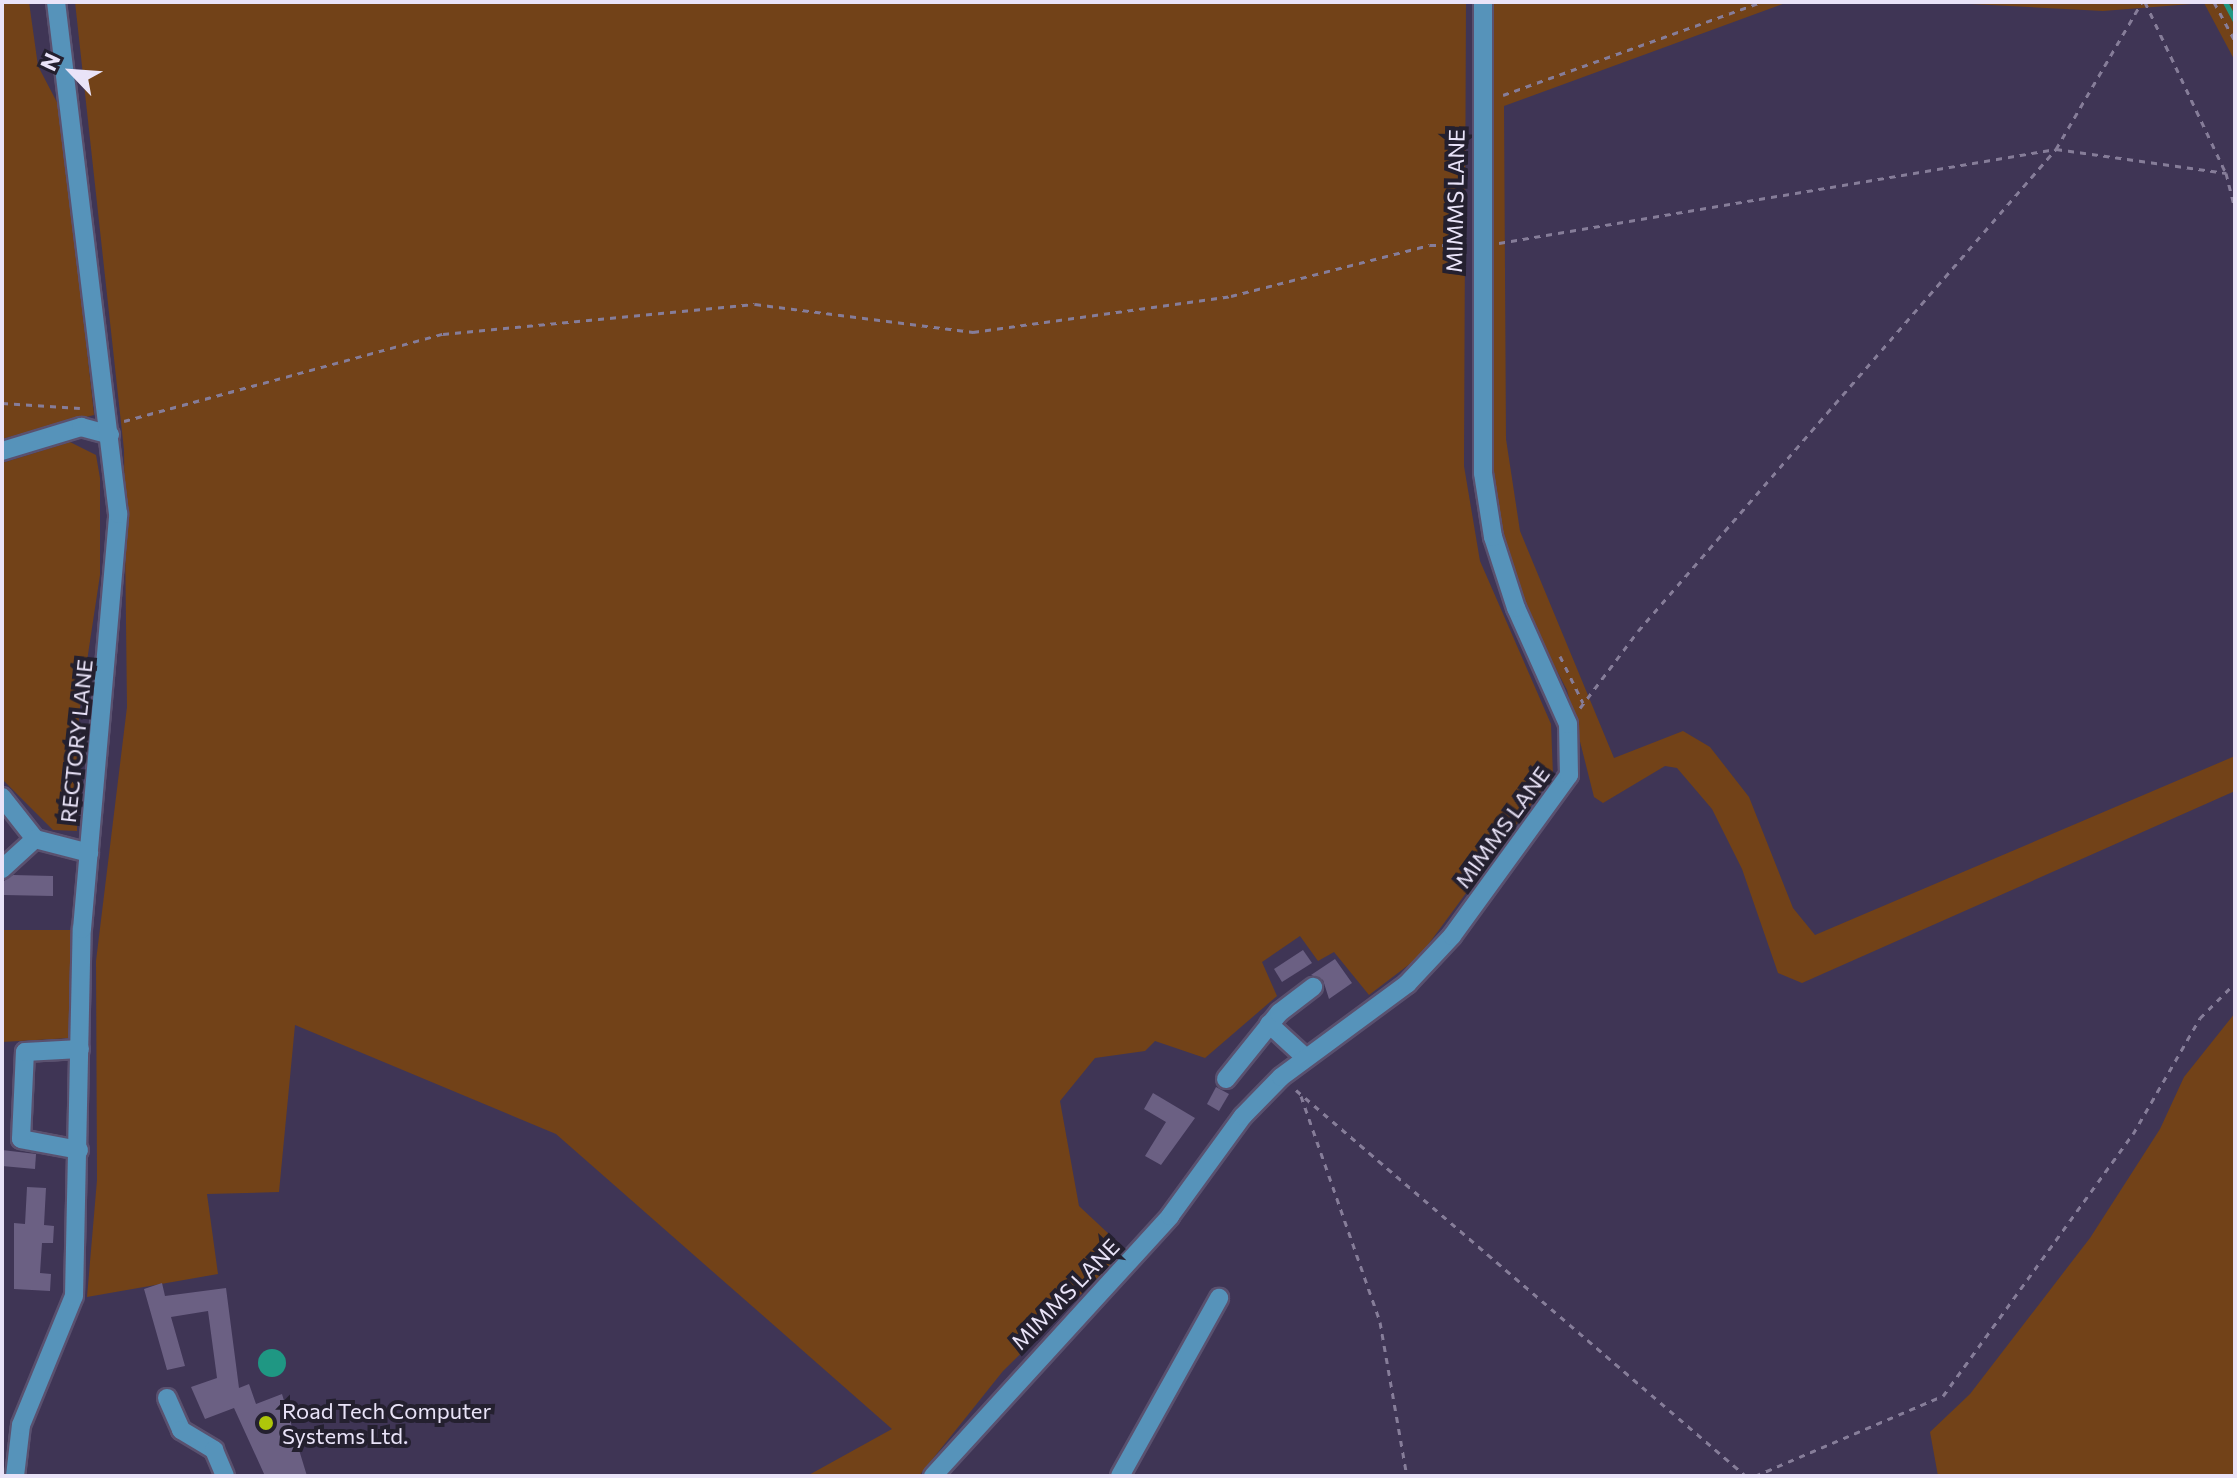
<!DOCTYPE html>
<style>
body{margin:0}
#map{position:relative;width:2237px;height:1478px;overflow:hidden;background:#3f3555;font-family:Commissioner,sans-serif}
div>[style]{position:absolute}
.green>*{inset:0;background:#724218}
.water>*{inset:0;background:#1f9783}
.round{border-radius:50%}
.stream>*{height:5px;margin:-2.5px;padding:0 2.5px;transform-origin:2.5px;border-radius:2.5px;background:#1f9783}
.building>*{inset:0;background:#6b6083}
.path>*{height:3px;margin-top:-1.5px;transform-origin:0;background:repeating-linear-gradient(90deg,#867d99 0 6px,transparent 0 12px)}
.roads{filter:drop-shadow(2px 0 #5a516f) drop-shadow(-2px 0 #5a516f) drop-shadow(0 2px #5a516f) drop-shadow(0 -2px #5a516f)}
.minor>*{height:18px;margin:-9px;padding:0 9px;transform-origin:9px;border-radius:9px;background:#5693ba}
.dots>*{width:22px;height:22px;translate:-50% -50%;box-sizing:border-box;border:4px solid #24202f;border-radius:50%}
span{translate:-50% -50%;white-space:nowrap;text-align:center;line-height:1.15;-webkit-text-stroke:8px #24202f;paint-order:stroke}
.street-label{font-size:22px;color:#e9e3f8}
.poi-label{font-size:22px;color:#e9e3f8}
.left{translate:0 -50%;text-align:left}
.frame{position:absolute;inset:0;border:4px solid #e9e3f8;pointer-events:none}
.north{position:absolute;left:32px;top:32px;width:80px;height:80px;-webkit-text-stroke:6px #24202f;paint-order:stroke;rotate:295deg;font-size:22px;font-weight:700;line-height:32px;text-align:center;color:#e9e3f8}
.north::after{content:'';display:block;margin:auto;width:28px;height:36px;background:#e9e3f8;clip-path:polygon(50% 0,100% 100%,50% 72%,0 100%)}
</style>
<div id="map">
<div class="green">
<i style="clip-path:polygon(2px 2px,29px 2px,38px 66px,61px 110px,94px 415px,2px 439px)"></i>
<i style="clip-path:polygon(75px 2px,1466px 2px,1464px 466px,1480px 561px,1551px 724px,1553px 775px,1419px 957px,1369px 995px,1334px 952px,1318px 961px,1300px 936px,1262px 962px,1277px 996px,1205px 1058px,1155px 1041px,1145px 1051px,1095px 1058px,1060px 1101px,1079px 1206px,1126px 1250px,1003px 1371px,919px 1476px,807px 1476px,892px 1429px,556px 1134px,295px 1025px,279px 1192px,207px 1194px,218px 1274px,87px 1297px,97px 1180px,96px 961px,127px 707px,124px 450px)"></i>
<i style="clip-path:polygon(1490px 2px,1788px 2px,1504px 106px,1506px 439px,1520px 531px,1614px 758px,1683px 731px,1710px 747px,1749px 797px,1793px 908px,1815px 935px,2235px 756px,2235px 791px,1802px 983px,1778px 973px,1742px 869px,1712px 809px,1677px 768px,1665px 766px,1603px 803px,1594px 797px,1567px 690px,1527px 614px,1497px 525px,1485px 428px)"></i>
<i style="clip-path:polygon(1932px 2px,2235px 2px,2235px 61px,2204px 3px,2103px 11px)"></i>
<i style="clip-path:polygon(70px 442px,96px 455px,100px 478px,100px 575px,79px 714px,77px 831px,53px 830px,2px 779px,2px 463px)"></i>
<i style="clip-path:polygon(2px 930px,72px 930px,70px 1038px,2px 1042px)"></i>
<i style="clip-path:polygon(2235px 1013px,2235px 1476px,1938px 1476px,1930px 1432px,1970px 1394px,2090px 1238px,2160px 1129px,2184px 1077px)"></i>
</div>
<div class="water">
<i class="round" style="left:258px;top:1349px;width:28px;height:28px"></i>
</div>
<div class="stream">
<i style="left:2225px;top:2px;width:21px;rotate:62deg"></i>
</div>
<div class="building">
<i style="clip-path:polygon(13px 875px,53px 876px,53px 896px,4px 895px,4px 881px)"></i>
<i style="clip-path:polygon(1303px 950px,1312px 963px,1282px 982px,1274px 969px)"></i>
<i style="clip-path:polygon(1335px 959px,1352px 983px,1329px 999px,1323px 980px,1311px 975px)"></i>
<i style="clip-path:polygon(1216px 1087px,1229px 1094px,1219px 1111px,1207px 1104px)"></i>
<i style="clip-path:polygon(1153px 1093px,1195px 1118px,1161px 1165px,1145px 1156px,1166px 1122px,1144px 1109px)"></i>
<i style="clip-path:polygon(2px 1150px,36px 1154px,35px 1169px,2px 1166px)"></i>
<i style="clip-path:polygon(27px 1187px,46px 1188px,44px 1225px,54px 1226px,53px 1243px,42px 1243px,40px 1273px,51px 1274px,50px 1291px,14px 1289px,14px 1223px,25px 1224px)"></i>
<i style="clip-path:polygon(162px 1283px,165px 1296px,226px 1288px,239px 1388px,249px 1384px,256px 1404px,282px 1394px,307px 1476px,265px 1476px,234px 1408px,205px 1419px,191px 1387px,217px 1378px,208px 1311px,171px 1317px,185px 1366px,167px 1370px,144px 1289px)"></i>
</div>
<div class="path">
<i style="left:2145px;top:2px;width:189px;rotate:64.7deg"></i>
<i style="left:2226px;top:173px;width:38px;rotate:76deg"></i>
<i style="left:2214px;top:2px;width:44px;rotate:61.7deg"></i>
<i style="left:1503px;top:95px;width:275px;rotate:-19.8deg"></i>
<i style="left:1499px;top:243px;width:565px;rotate:-9.58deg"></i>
<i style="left:2056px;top:149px;width:172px;rotate:8deg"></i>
<i style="left:2px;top:403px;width:78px;rotate:3.7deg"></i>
<i style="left:124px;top:421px;width:331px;rotate:-15.3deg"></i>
<i style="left:443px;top:334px;width:313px;rotate:-5.5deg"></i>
<i style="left:755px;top:304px;width:220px;rotate:7.3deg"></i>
<i style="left:973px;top:332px;width:260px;rotate:-7.9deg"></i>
<i style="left:1231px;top:296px;width:205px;rotate:-14.4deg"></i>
<i style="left:1430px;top:245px;width:34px"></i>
<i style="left:1560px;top:656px;width:52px;rotate:63.9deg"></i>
<i style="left:1580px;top:708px;width:96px;rotate:-53deg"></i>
<i style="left:1638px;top:631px;width:638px;rotate:-49.07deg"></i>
<i style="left:2056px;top:149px;width:170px;rotate:-59.7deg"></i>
<i style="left:1296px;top:1090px;width:593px;rotate:40.62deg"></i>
<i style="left:1301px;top:1096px;width:239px;rotate:70.7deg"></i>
<i style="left:1380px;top:1322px;width:156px;rotate:80.1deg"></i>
<i style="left:1755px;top:1476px;width:204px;rotate:-23.1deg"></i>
<i style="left:1943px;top:1396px;width:324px;rotate:-54.1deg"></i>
<i style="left:2133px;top:1134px;width:134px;rotate:-60deg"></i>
<i style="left:2200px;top:1018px;width:49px;rotate:-45deg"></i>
</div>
<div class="roads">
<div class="minor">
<i style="left:2px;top:451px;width:83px;rotate:-16.9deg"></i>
<i style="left:81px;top:427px;width:30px;rotate:15deg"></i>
<i style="left:2px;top:797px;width:53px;rotate:51.8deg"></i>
<i style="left:35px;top:839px;width:56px;rotate:14.5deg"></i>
<i style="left:2px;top:869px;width:45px;rotate:-42.3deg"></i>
<i style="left:1269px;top:1024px;width:50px;rotate:42.6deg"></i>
<i style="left:1226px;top:1079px;width:85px;rotate:-51.2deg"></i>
<i style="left:1279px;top:1013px;width:43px;rotate:-37.4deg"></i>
<i style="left:79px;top:1150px;width:59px;rotate:-169.3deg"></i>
<i style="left:21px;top:1139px;width:87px;rotate:-87.4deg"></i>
<i style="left:25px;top:1052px;width:55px;rotate:-3.1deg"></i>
<i style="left:167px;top:1398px;width:35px;rotate:66deg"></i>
<i style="left:181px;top:1430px;width:39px;rotate:31deg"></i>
<i style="left:214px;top:1450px;width:28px;rotate:67deg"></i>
<i style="left:15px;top:1476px;width:51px;rotate:-83.3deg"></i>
<i style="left:21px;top:1425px;width:139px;rotate:-67.7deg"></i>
<i style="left:74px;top:1296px;width:367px;rotate:-88.8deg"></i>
<i style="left:82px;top:929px;width:417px;rotate:-85deg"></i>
<i style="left:118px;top:514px;width:516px;rotate:-96.9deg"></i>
<i style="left:933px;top:1476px;width:352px;rotate:-47.6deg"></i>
<i style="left:1170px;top:1216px;width:124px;rotate:-53.9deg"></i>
<i style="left:1243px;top:1116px;width:54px;rotate:-45.7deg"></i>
<i style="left:1281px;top:1077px;width:157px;rotate:-36.4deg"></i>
<i style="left:1407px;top:984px;width:66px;rotate:-46.8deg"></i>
<i style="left:1452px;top:936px;width:199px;rotate:-54deg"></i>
<i style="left:1569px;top:775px;width:51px;rotate:-91.1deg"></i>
<i style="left:1568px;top:724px;width:127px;rotate:-114.1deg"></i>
<i style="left:1516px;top:608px;width:75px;rotate:-107.9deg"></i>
<i style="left:1493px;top:537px;width:65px;rotate:-98.9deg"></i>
<i style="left:1483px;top:473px;width:471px;rotate:-90deg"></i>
<i style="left:1120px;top:1476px;width:204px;rotate:-60.9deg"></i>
</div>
</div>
<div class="dots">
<i style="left:266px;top:1423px;background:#aec60a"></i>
</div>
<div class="street-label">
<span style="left:1455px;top:201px;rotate:-89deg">MIMMS LANE</span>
<span style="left:76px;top:741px;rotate:-84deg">RECTORY LANE</span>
<span style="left:1502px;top:827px;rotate:-54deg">MIMMS LANE</span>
<span style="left:1065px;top:1294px;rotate:-46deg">MIMMS LANE</span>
</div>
<div class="poi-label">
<span class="left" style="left:282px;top:1423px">Road Tech Computer<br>Systems Ltd.</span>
</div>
<div class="frame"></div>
<div class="north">N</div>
</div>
